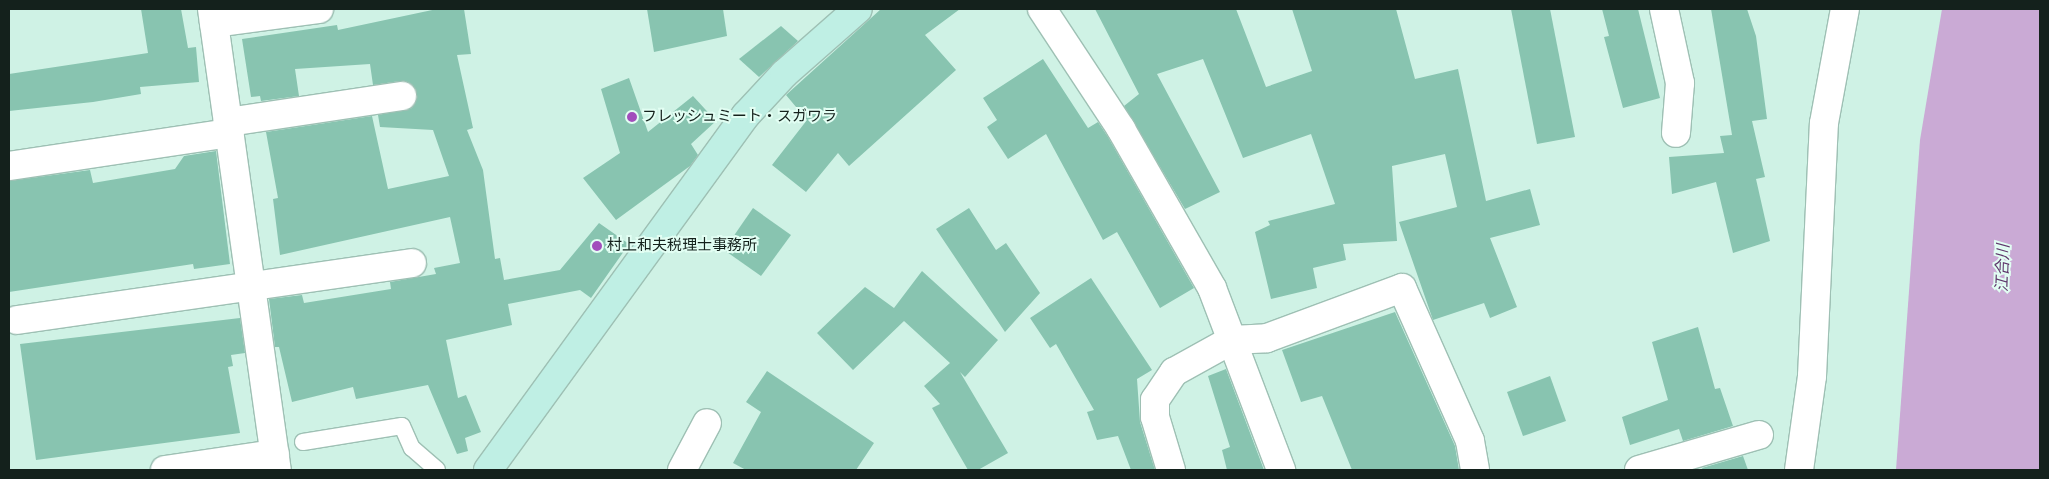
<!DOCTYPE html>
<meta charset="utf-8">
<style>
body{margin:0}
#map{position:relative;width:2049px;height:479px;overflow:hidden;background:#cff2e5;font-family:Karla,"Noto Sans JP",sans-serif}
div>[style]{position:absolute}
.water>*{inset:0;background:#caaad5}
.building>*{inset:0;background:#88c4b0}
.roads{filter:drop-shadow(1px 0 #9ec0b4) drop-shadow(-1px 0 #9ec0b4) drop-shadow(0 1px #9ec0b4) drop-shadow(0 -1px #9ec0b4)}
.lane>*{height:16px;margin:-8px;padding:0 8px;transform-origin:8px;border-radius:8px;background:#fff}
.street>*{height:28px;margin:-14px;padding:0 14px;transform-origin:14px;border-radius:14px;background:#fff}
.secondary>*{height:28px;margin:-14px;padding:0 14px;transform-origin:14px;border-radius:14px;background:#bfefe4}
.dots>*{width:14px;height:14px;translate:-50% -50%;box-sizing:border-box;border:2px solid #e2fef3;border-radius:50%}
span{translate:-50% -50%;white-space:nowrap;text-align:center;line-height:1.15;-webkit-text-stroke:4px #e2fef3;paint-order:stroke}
.poi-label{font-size:15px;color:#14211c}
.left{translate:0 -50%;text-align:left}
.water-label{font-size:16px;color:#5f376c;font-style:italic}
.frame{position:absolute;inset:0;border:10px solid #14211c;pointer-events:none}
</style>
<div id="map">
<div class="water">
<i style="clip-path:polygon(1942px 9px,2040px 9px,2040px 470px,1896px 470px,1920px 140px)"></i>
</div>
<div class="building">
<i style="clip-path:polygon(141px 9px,181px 9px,188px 48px,196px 47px,199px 82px,140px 87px,141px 94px,93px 102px,9px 111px,9px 74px,148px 53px)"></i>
<i style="clip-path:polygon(437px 9px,464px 9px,471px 54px,457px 55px,473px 128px,467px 130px,483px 170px,495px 259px,500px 258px,504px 280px,560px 270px,599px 223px,629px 244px,591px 298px,580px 290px,508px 304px,512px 325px,446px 340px,458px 398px,466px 395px,481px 432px,465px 438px,468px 451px,457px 454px,428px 385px,356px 399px,353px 387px,292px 402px,279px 347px,275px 347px,269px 299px,302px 295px,304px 303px,391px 289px,390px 282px,436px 274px,434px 268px,460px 263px,450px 217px,280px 255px,273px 199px,278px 198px,266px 132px,372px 116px,388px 189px,449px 176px,433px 130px,380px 127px,378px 115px,412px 108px,417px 94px,414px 87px,400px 81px,373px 85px,370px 64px,295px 69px,299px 96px,261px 101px,260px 96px,251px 97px,242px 39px,337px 25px,338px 30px)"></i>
<i style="clip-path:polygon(647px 9px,723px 9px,727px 36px,654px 52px)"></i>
<i style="clip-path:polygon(881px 9px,960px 9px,925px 35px,956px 70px,849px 166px,838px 153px,806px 192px,772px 165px,807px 120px,786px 95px)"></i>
<i style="clip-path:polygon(1095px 9px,1236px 9px,1266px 87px,1312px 71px,1292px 9px,1396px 9px,1415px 79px,1458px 69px,1486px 201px,1530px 189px,1540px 225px,1490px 238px,1517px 307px,1490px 318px,1484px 303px,1433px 320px,1399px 222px,1457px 207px,1445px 154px,1392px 166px,1397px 241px,1343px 244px,1346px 260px,1313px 268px,1317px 288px,1271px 299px,1255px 232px,1270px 225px,1268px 221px,1335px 204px,1311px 134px,1243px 158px,1203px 59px,1157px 74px,1220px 192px,1185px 209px,1124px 106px,1139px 94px)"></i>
<i style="clip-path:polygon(1511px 9px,1550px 9px,1575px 137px,1537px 144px)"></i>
<i style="clip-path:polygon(1602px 9px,1638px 9px,1660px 98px,1623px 108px,1604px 37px,1609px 36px)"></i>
<i style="clip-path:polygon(1711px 9px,1747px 9px,1756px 36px,1767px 119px,1752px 121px,1765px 177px,1756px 179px,1770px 241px,1733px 253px,1716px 182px,1672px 194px,1669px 157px,1724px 153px,1720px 136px,1732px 135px)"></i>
<i style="clip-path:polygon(781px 26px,798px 41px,759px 77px,739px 59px)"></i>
<i style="clip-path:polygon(1043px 59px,1088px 128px,1098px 122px,1108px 137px,1194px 288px,1160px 308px,1117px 232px,1103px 240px,1046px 134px,1008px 159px,987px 127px,997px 120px,983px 98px)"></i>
<i style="clip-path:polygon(629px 78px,648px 132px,693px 96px,716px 121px,691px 144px,698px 155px,690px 166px,616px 220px,583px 178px,620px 153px,601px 89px)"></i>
<i style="clip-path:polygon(216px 151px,230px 264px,194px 269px,193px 264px,9px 292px,9px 181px,90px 170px,93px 183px,175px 169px,184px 156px)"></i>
<i style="clip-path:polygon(753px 208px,791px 235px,761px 276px,724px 250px)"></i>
<i style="clip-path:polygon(969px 208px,996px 250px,1006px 243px,1040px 293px,1005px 332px,936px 229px)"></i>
<i style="clip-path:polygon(922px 271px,998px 340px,965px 377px,960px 372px,1008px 453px,978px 470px,968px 470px,932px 408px,940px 404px,924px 386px,950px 363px,904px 321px,853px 370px,817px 333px,865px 287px,894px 308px)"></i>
<i style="clip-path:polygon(1091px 278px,1152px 370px,1137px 379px,1140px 422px,1155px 470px,1131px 470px,1118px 436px,1097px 440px,1087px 412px,1094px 410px,1056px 344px,1050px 348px,1030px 318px)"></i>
<i style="clip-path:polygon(1395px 312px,1455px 446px,1459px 470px,1352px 470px,1322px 396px,1301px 402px,1282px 350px)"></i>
<i style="clip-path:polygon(240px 318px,245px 353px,231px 355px,233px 366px,228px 367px,240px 433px,36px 460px,20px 344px)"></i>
<i style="clip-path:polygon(1698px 327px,1715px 389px,1720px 388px,1733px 426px,1683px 441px,1679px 429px,1630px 445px,1622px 417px,1668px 400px,1652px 342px)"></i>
<i style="clip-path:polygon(1226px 369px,1264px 470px,1227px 470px,1222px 450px,1230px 447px,1208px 376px)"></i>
<i style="clip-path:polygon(767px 371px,874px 443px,856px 470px,746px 470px,733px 463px,761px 412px,746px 402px)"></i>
<i style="clip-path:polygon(1550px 376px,1566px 421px,1523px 436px,1507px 392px)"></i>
<i style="clip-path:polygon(1743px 456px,1748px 470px,1703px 470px,1702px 468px)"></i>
</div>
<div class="roads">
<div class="lane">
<i style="left:303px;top:442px;width:100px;rotate:-9.2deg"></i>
<i style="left:402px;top:426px;width:24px;rotate:66deg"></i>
<i style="left:412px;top:448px;width:33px;rotate:41deg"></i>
</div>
<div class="street">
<i style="left:212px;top:9px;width:466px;rotate:82deg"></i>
<i style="left:1042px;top:9px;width:144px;rotate:56.6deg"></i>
<i style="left:1121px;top:129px;width:183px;rotate:60.2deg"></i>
<i style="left:1212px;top:288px;width:195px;rotate:69.2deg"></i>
<i style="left:1664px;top:9px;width:76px;rotate:77.8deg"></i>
<i style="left:1680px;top:83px;width:50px;rotate:94.6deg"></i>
<i style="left:214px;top:23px;width:106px;rotate:-7.6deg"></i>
<i style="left:228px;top:122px;width:176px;rotate:-8.5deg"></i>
<i style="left:9px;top:166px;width:223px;rotate:-8.5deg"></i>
<i style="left:17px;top:320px;width:399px;rotate:-8.2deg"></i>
<i style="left:165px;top:470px;width:111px;rotate:-8.3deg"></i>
<i style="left:682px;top:470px;width:53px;rotate:-62deg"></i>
<i style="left:1171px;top:470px;width:55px;rotate:-106.8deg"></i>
<i style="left:1155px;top:417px;width:17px;rotate:-90deg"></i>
<i style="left:1155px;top:400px;width:34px;rotate:-56deg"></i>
<i style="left:1174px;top:372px;width:66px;rotate:-28.9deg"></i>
<i style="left:1232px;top:340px;width:35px;rotate:-3deg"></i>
<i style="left:1267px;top:338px;width:144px;rotate:-20.3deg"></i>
<i style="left:1402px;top:288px;width:167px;rotate:66deg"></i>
<i style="left:1470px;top:441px;width:29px;rotate:80deg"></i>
<i style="left:1639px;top:470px;width:125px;rotate:-16.3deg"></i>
<i style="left:1799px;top:470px;width:95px;rotate:-82.1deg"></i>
<i style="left:1812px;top:376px;width:253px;rotate:-87.3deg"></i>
<i style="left:1824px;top:123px;width:116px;rotate:-79.6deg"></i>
</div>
<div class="secondary">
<i style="left:488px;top:470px;width:439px;rotate:-54deg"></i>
<i style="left:746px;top:115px;width:56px;rotate:-47.2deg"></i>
<i style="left:784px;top:74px;width:98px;rotate:-41.3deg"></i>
</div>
</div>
<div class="dots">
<i style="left:632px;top:117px;background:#a24ebc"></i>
<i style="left:597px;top:246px;background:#a24ebc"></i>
</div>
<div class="poi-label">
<span class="left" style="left:642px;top:117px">フレッシュミート・スガワラ</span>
<span class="left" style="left:607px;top:246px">村上和夫税理士事務所</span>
</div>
<div class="water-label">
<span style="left:2003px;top:268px;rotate:-88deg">江合川</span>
</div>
<div class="frame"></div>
</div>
